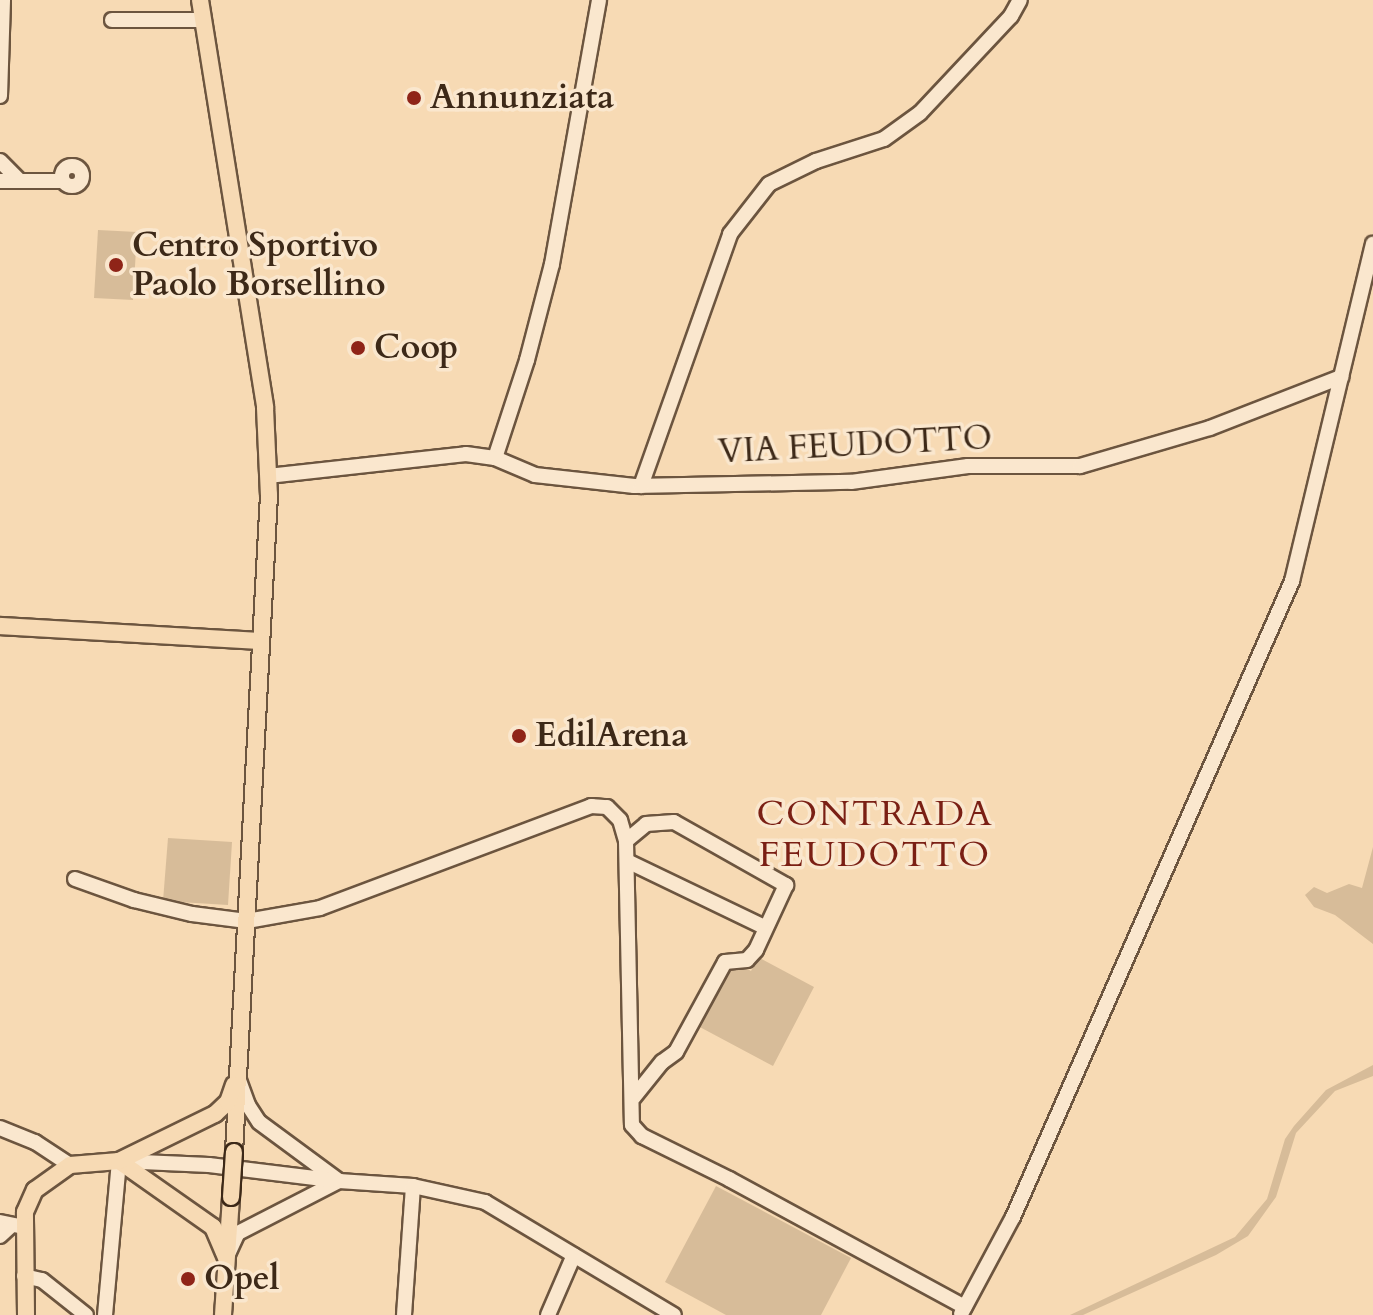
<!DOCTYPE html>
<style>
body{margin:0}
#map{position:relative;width:1373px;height:1315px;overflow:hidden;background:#f7dab4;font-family:Cardo,serif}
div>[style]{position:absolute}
.green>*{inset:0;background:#d7bc99}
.roads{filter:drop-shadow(2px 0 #6c553f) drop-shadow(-2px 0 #6c553f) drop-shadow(0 2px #6c553f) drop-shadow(0 -2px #6c553f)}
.minor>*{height:14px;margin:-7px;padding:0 7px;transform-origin:7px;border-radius:7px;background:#fae7ce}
.minor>.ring{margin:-7px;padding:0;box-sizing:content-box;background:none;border:14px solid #fae7ce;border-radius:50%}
.major>*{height:16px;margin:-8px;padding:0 8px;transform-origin:8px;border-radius:8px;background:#f7dab4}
.bridges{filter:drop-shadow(2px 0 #3d2918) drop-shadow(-2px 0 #3d2918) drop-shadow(0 2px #3d2918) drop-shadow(0 -2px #3d2918)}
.major-bridge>*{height:16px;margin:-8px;padding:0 8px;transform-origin:8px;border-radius:8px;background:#f7dab4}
.dots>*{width:22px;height:22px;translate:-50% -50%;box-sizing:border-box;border:4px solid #fae7ce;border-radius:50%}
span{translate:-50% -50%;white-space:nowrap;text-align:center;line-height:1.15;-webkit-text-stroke:7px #fae7ce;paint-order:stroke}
.poi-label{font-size:34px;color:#3d2918;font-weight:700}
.left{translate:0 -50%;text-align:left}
.street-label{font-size:34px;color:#3d2918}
.neighbourhood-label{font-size:36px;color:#7a1f14;letter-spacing:2px}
</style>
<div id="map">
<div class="green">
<i style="clip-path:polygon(98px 230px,137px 232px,133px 300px,94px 298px)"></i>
<i style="clip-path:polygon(168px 838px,232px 842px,228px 905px,163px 901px)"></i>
<i style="clip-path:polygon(1373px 847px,1373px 944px,1335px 915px,1314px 907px,1305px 895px,1314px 887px,1327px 893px,1349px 884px,1362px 888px)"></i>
<i style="clip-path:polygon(758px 957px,814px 987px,773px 1066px,696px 1025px,729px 965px,738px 964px,751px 971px)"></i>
<i style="clip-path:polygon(1373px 1065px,1373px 1076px,1335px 1091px,1296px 1133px,1276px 1197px,1248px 1236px,1216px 1255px,1083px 1315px,1070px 1315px,1235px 1237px,1267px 1199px,1285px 1139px,1294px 1126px,1326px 1090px)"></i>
<i style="clip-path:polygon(716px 1186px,851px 1258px,821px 1315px,726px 1315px,665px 1282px)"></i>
</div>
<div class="roads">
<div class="minor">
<i style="left:112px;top:20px;width:90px"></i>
<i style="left:0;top:96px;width:96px;rotate:-88.2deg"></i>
<i style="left:0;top:161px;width:27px;rotate:45deg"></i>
<i class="ring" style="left:62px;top:166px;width:6px;height:6px"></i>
<i style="left:0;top:181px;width:62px"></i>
<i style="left:495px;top:458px;width:103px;rotate:-71.9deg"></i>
<i style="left:527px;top:360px;width:99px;rotate:-75.4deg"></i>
<i style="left:552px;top:264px;width:268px;rotate:-79.9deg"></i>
<i style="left:268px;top:476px;width:199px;rotate:-6.3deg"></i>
<i style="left:466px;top:454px;width:29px;rotate:8deg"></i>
<i style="left:495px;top:458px;width:43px;rotate:23deg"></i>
<i style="left:535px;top:475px;width:100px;rotate:6.3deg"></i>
<i style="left:634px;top:486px;width:217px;rotate:-1.1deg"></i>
<i style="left:851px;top:482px;width:118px;rotate:-7.8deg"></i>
<i style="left:968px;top:466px;width:112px"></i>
<i style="left:1080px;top:466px;width:135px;rotate:-16.3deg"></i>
<i style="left:1210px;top:428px;width:141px;rotate:-21.3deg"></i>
<i style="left:641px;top:486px;width:267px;rotate:-70.5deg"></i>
<i style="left:730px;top:234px;width:63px;rotate:-52deg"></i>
<i style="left:769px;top:184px;width:52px;rotate:-26.1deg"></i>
<i style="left:816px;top:161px;width:71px;rotate:-17.9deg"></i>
<i style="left:884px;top:139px;width:44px;rotate:-35.8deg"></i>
<i style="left:920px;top:113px;width:133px;rotate:-46.8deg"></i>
<i style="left:1011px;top:16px;width:18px;rotate:-61deg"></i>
<i style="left:626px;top:841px;width:26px;rotate:-40deg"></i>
<i style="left:646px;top:824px;width:28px;rotate:-4deg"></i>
<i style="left:674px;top:822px;width:129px;rotate:29.4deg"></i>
<i style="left:786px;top:885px;width:72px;rotate:114.8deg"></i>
<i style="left:756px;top:950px;width:13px;rotate:132deg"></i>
<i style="left:747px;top:960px;width:22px;rotate:175deg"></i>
<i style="left:725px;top:962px;width:102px;rotate:118.6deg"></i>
<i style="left:676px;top:1052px;width:17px;rotate:144deg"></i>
<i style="left:662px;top:1062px;width:45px;rotate:128.7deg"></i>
<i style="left:627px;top:861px;width:152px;rotate:25.7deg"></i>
<i style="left:75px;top:879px;width:63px;rotate:19.6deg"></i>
<i style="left:134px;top:900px;width:60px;rotate:13.6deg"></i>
<i style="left:192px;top:914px;width:55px;rotate:7.3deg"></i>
<i style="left:247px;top:921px;width:74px;rotate:-10.1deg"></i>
<i style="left:320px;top:908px;width:290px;rotate:-20.6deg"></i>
<i style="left:591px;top:806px;width:16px;rotate:4deg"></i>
<i style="left:607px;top:807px;width:18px;rotate:45deg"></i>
<i style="left:620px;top:820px;width:22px;rotate:74deg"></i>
<i style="left:626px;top:841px;width:284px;rotate:88.8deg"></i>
<i style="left:632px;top:1125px;width:15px;rotate:48deg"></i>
<i style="left:642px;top:1136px;width:97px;rotate:26.3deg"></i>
<i style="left:729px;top:1179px;width:268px;rotate:28.5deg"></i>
<i style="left:0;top:1128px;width:38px;rotate:22deg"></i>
<i style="left:35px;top:1142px;width:42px;rotate:33.3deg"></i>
<i style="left:0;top:1222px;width:25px;rotate:12deg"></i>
<i style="left:0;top:1236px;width:16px;rotate:-43deg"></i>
<i style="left:228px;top:1254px;width:23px;rotate:-65deg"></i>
<i style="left:238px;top:1233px;width:114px;rotate:-27.2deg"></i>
<i style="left:339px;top:1181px;width:99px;rotate:-143.6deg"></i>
<i style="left:259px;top:1122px;width:20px;rotate:-123deg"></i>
<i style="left:248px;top:1105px;width:27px;rotate:-110deg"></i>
<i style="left:24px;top:1276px;width:18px;rotate:13deg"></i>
<i style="left:42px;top:1280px;width:56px;rotate:38.5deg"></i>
<i style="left:961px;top:1314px;width:110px;rotate:-61.8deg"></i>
<i style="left:1013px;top:1217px;width:695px;rotate:-66.31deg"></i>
<i style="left:1292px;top:581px;width:347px;rotate:-76.5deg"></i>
<i style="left:105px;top:1315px;width:155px;rotate:-84.8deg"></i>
<i style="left:119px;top:1161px;width:90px;rotate:2.5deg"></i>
<i style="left:209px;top:1165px;width:131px;rotate:7deg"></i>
<i style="left:339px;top:1181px;width:74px;rotate:3.9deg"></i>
<i style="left:413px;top:1186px;width:74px;rotate:12.5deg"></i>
<i style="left:485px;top:1202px;width:220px;rotate:30.9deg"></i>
<i style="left:404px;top:1315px;width:129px;rotate:-86deg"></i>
<i style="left:548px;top:1315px;width:65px;rotate:-66.6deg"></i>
</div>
<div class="major">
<i style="left:200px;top:0;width:413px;rotate:80.9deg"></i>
<i style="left:265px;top:408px;width:87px;rotate:87.4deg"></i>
<i style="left:269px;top:495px;width:658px;rotate:93.05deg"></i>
<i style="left:0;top:626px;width:261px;rotate:3.3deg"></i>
<i style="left:119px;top:1161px;width:115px;rotate:35.1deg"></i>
<i style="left:213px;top:1227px;width:33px;rotate:67deg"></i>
<i style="left:26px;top:1315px;width:103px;rotate:-90.6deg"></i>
<i style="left:25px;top:1212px;width:24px;rotate:-66deg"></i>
<i style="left:35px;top:1190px;width:43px;rotate:-35.5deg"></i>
<i style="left:70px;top:1165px;width:49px;rotate:-4.7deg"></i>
<i style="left:119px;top:1161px;width:107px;rotate:-26.1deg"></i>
<i style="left:215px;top:1114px;width:18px;rotate:-43deg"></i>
<i style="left:228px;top:1102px;width:18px;rotate:-71deg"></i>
<i style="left:223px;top:1315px;width:118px;rotate:-86.1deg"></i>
</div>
</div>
<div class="bridges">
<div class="major-bridge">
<i style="left:231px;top:1197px;width:45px;rotate:-86.2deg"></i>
</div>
</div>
<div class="dots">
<i style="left:414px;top:98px;background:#8f2418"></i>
<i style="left:116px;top:265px;background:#8f2418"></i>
<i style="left:358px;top:348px;background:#8f2418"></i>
<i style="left:519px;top:736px;background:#8f2418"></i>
<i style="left:188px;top:1279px;background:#8f2418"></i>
</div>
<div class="poi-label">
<span class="left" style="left:430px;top:98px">Annunziata</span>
<span class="left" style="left:132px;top:265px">Centro Sportivo<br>Paolo Borsellino</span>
<span class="left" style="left:374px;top:348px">Coop</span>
<span class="left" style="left:535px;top:736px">EdilArena</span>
<span class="left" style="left:204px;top:1279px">Opel</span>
</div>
<div class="street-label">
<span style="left:855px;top:445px;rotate:-3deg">VIA FEUDOTTO</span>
</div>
<div class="neighbourhood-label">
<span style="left:875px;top:834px">CONTRADA<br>FEUDOTTO</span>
</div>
</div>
